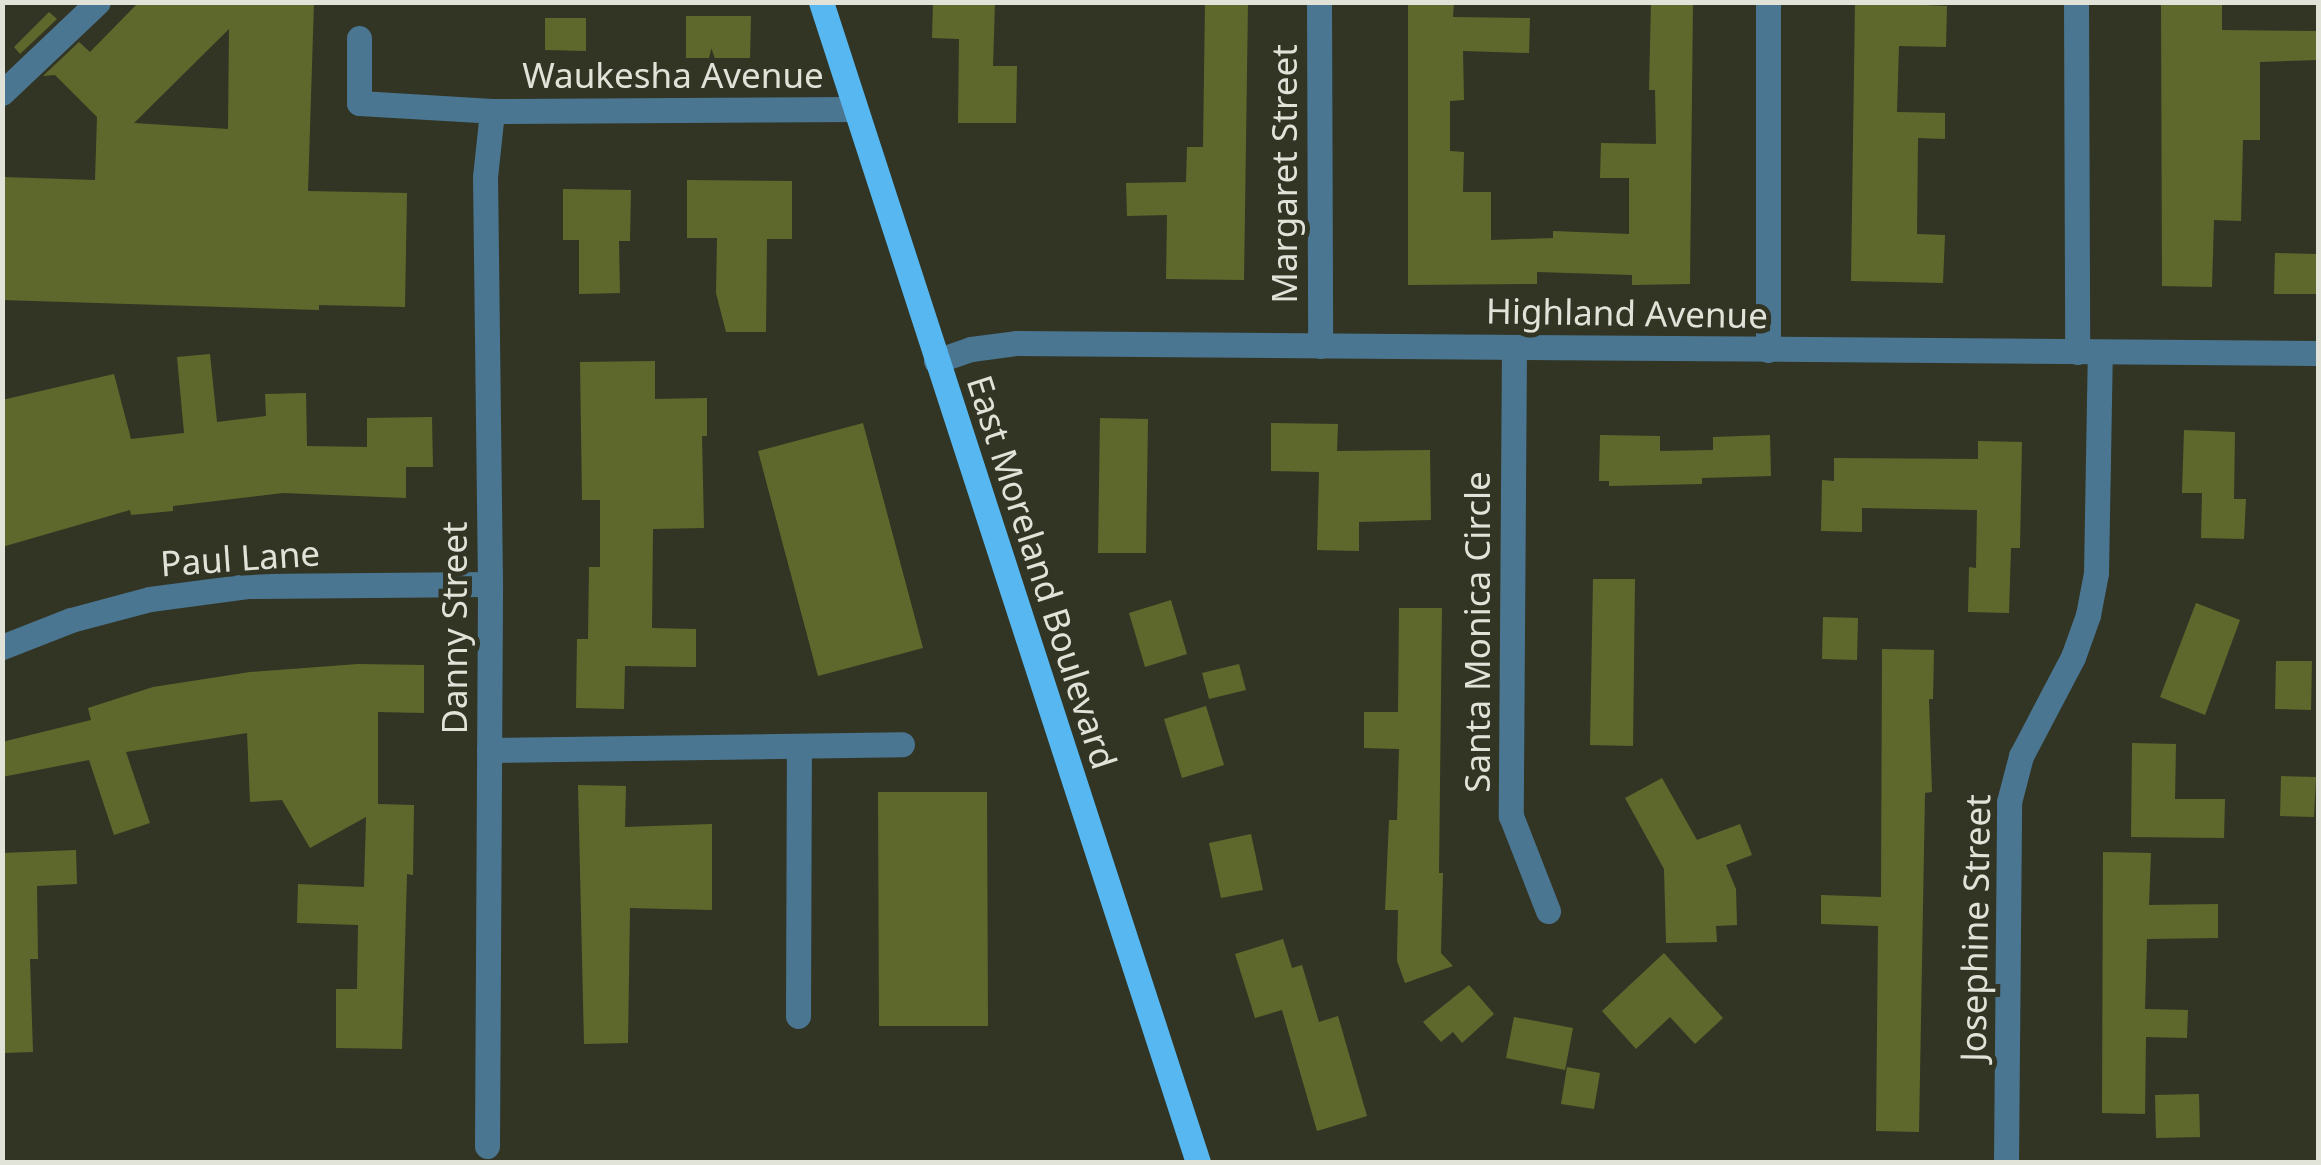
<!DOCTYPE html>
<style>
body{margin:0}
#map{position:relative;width:2321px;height:1165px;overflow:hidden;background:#323524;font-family:"Noto Sans",sans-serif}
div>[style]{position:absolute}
.building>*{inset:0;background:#5f682c}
.minor>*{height:25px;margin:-12.5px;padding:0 12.5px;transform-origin:12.5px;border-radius:12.5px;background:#4b7692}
.major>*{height:25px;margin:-12.5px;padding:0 12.5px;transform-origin:12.5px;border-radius:12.5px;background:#57b8f1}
span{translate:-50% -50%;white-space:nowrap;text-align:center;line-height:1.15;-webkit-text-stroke:10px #323524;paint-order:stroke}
.street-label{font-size:35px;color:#e1e3d9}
.frame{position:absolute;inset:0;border:5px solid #e1e3d9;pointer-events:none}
</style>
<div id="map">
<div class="building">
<i style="clip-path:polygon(evenodd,139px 2px,314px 2px,308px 191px,407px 193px,405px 307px,319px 305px,319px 310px,2px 300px,2px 177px,95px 180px,97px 117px,55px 75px,43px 76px,79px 42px,90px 52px,139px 2px,229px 29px,228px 129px,134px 123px,229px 29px)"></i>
<i style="clip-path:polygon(933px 2px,995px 2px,993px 66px,1017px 66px,1016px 123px,958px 123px,959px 39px,932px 38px)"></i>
<i style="clip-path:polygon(1205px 2px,1248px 2px,1244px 280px,1166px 279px,1167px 215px,1127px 216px,1126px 183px,1186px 182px,1187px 147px,1203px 147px)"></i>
<i style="clip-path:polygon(1408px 2px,1454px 2px,1453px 17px,1530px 18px,1529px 53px,1463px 51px,1464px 100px,1450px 101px,1450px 151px,1464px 152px,1463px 192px,1491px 192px,1491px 240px,1553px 238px,1553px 231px,1629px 234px,1629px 178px,1600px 178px,1601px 143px,1656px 144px,1655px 90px,1649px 90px,1651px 2px,1693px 2px,1690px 284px,1632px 285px,1632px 275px,1537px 272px,1537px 284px,1408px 285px)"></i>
<i style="clip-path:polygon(1855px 2px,1947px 6px,1946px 47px,1899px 46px,1897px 112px,1945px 113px,1945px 139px,1918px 138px,1917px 234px,1945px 235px,1943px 283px,1851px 281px)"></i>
<i style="clip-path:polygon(2161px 2px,2222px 2px,2222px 30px,2318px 31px,2318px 60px,2260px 62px,2260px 140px,2243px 140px,2241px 221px,2214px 220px,2212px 287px,2162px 286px)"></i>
<i style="clip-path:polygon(49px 12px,57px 19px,20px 54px,14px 47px)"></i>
<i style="clip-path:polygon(686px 16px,751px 16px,750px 58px,686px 58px)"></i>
<i style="clip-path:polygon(545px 18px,586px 18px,586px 51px,545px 50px)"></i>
<i style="clip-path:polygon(687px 180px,792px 181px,792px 239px,767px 239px,766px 332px,726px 332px,716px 293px,717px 238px,687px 238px)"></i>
<i style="clip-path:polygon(563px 189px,631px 190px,630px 241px,619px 241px,620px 293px,579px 294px,579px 240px,563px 240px)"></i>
<i style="clip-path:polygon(2275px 253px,2317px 254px,2316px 294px,2274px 294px)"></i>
<i style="clip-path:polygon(210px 354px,217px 422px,266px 416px,265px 394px,306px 393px,307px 446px,367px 447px,367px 418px,432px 417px,433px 467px,406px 467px,406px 498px,283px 493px,173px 506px,173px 511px,131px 515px,130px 510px,2px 547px,2px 400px,114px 374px,131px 439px,184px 433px,177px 357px)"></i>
<i style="clip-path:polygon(655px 361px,655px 399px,707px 398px,707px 436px,702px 436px,704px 528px,653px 529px,652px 628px,696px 629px,696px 667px,625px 666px,624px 709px,576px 708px,577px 639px,588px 639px,589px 567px,600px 567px,600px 500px,582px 500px,580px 362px)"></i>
<i style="clip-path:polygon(1100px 418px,1148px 419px,1146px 553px,1098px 553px)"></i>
<i style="clip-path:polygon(863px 423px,923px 648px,818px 676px,758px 451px)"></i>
<i style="clip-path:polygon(1271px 423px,1338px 424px,1337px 451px,1430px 450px,1431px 520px,1359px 522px,1359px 551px,1317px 550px,1319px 472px,1271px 471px)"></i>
<i style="clip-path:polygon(2184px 430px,2235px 432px,2234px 499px,2246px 499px,2244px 539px,2201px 538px,2202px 493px,2182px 493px)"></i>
<i style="clip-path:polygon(1600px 435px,1660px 436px,1660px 451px,1713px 450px,1713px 437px,1770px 435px,1771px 476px,1702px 478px,1702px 484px,1609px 486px,1609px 481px,1599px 481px)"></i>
<i style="clip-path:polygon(1978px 441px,2022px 442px,2020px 548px,2011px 548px,2009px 613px,1968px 612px,1969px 567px,1976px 568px,1977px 510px,1862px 508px,1862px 532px,1821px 531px,1822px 480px,1834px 481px,1834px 458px,1978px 459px)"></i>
<i style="clip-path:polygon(1593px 579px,1635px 579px,1633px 746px,1590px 745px)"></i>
<i style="clip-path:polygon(1171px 600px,1187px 654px,1145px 667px,1129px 613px)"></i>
<i style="clip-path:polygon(2196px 603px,2240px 620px,2205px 715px,2160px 697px)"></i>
<i style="clip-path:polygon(1399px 608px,1442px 608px,1439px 873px,1443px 873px,1441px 953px,1453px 966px,1405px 983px,1397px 961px,1398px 910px,1385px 910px,1389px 820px,1397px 820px,1399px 749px,1364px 748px,1364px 712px,1398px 712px)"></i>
<i style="clip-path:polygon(1823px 617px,1858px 618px,1857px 660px,1822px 659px)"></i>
<i style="clip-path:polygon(1882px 649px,1934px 650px,1933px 699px,1929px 699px,1932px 792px,1925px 793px,1919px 1132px,1876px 1131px,1878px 926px,1821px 924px,1821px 895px,1881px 897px)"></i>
<i style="clip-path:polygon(2276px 661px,2312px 661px,2311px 710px,2275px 709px)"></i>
<i style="clip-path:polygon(358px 664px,424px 665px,424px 713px,378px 712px,378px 804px,414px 805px,413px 875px,407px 874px,402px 1049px,336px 1048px,336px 989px,357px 989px,358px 925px,297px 923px,298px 884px,364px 887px,366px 817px,310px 848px,282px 800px,250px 802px,247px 733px,126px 752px,150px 823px,114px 835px,89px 760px,2px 777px,2px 742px,91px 720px,88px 708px,153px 687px,250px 672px)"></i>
<i style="clip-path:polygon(1239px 664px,1246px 690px,1209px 699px,1202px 673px)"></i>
<i style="clip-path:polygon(1206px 706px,1224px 765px,1182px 778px,1164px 719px)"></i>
<i style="clip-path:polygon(2132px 743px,2176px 744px,2175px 799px,2225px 799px,2224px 838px,2131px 837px)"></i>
<i style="clip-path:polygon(2281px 776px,2316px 777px,2314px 817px,2280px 816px)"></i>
<i style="clip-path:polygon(1662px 778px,1697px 840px,1740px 824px,1752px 855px,1726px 865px,1736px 889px,1737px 925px,1716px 926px,1717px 942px,1666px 943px,1664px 869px,1625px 798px)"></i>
<i style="clip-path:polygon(578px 785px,626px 786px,625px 827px,712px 824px,712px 910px,630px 908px,628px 1043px,584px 1044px)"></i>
<i style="clip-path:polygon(878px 792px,987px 792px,988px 1026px,879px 1026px)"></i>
<i style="clip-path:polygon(1251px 834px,1263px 890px,1221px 898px,1209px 843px)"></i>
<i style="clip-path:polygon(76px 850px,77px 884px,37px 886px,38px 959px,30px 959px,33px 1052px,2px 1053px,2px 853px)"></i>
<i style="clip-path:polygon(2103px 852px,2151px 853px,2149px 905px,2218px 904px,2218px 938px,2147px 939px,2145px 1009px,2188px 1010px,2187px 1038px,2146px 1037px,2145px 1114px,2102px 1113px)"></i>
<i style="clip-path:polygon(1283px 939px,1292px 968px,1302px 965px,1319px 1022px,1338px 1016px,1367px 1116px,1317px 1131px,1282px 1010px,1255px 1018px,1235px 954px)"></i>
<i style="clip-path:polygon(1664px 953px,1723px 1018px,1695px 1044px,1670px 1017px,1636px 1049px,1602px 1011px)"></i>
<i style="clip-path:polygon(1469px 985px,1494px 1014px,1462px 1043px,1453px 1032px,1441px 1042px,1423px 1022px)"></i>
<i style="clip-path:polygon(1514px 1017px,1573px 1028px,1565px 1070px,1506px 1058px)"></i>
<i style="clip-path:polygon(1567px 1067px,1600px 1073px,1594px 1109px,1561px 1104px)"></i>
<i style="clip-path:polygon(2199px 1094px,2200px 1137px,2156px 1138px,2155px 1095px)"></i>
</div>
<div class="minor">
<i style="left:1319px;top:2px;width:344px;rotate:89.8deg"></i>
<i style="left:1768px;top:2px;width:348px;rotate:90deg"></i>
<i style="left:2076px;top:2px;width:350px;rotate:89.8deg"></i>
<i style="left:359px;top:38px;width:65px;rotate:90deg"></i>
<i style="left:359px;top:103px;width:133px;rotate:3.4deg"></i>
<i style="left:492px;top:111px;width:363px;rotate:-0.3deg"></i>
<i style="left:2px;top:93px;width:132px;rotate:-43.5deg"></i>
<i style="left:1514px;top:347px;width:469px;rotate:90.4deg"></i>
<i style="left:1511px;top:816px;width:102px;rotate:68.7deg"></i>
<i style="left:936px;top:361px;width:37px;rotate:-19deg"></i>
<i style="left:971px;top:349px;width:45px;rotate:-7.6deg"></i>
<i style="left:1016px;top:343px;width:1302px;rotate:0.44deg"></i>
<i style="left:2px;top:647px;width:74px;rotate:-21.4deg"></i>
<i style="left:71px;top:620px;width:82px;rotate:-14.9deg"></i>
<i style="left:150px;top:599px;width:98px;rotate:-7.6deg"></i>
<i style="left:247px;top:586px;width:243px;rotate:-0.5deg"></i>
<i style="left:489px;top:750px;width:413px;rotate:-0.8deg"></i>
<i style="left:798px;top:1016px;width:269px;rotate:-89.8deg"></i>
<i style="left:487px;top:1146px;width:562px;rotate:-89.69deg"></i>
<i style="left:490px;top:584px;width:407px;rotate:-90.7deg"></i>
<i style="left:485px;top:177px;width:66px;rotate:-83.9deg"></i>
<i style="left:2006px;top:1162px;width:360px;rotate:-89.5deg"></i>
<i style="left:2009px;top:802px;width:48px;rotate:-75.4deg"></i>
<i style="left:2021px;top:756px;width:112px;rotate:-62.3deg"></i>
<i style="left:2073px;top:657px;width:45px;rotate:-70.3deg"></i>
<i style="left:2088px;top:615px;width:43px;rotate:-79.2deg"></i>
<i style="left:2096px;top:573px;width:221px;rotate:-89deg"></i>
</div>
<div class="major">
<i style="left:821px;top:2px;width:1220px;rotate:72deg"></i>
</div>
<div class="street-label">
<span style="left:673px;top:75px">Waukesha Avenue</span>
<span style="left:1284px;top:174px;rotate:-90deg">Margaret Street</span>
<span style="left:1627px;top:313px;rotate:1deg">Highland Avenue</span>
<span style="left:240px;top:558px;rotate:-4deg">Paul Lane</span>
<span style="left:1042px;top:572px;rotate:72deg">East Moreland Boulevard</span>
<span style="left:454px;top:628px;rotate:-90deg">Danny Street</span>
<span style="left:1477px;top:632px;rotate:-90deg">Santa Monica Circle</span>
<span style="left:1975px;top:928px;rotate:-89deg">Josephine Street</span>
</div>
<div class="frame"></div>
</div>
